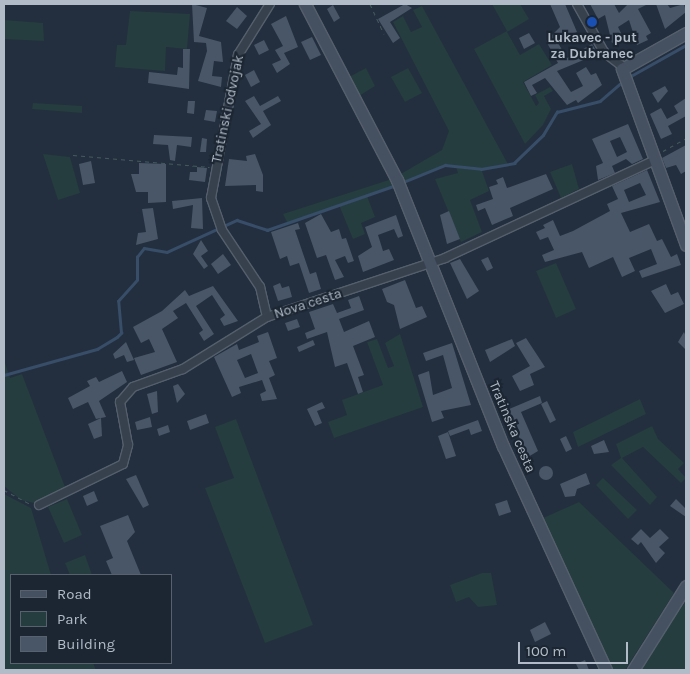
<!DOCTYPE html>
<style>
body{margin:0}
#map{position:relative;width:690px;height:674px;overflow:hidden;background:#232f3e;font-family:Karla,sans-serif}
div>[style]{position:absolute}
.green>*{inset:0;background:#253d3f}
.stream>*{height:2.5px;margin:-1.25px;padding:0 1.25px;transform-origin:1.25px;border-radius:1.25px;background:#374d68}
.building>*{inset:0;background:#485667}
.round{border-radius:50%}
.path>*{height:1px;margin-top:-0.5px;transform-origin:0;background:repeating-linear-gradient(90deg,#435a5c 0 4px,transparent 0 8px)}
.roads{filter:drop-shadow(1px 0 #555f6c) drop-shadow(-1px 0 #555f6c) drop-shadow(0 1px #555f6c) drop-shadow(0 -1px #555f6c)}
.street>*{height:8px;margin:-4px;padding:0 4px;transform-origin:4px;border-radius:4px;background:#37414e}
.secondary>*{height:11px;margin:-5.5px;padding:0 5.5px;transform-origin:5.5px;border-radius:5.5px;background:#455061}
.dots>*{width:14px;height:14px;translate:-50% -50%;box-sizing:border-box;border:2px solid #1c2633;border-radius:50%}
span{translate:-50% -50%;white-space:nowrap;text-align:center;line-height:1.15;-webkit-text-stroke:4.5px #1c2633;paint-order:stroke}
.poi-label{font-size:14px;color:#b2bcc9;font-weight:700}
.street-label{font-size:14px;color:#b2bcc9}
.frame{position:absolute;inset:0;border:5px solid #b2bcc9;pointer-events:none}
.legend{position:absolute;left:10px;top:574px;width:162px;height:90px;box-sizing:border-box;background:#1c2633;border:1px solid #58626f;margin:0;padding:6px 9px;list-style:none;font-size:15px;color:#b2bcc9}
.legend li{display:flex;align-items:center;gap:10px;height:25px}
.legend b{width:25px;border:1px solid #58626f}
.scale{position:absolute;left:518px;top:642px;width:110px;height:22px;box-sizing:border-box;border:2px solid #b2bcc9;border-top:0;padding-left:6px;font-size:15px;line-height:18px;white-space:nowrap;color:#b2bcc9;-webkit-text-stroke:4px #1c2633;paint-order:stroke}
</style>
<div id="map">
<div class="green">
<i style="clip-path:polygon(492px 4px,520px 4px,529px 19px,507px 32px,520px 55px,539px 44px,552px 65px,523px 82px,536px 106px,539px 103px,535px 95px,550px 87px,553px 91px,544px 96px,551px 109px,543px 125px,525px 144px,474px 49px,507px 31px)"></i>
<i style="clip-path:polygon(422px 6px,509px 166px,482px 171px,489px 191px,470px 200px,482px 232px,461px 242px,435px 179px,458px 173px,456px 167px,444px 167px,367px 196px,375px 217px,361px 223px,365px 234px,353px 239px,339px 205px,288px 224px,283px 214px,392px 179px,442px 150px,449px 131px,393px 22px,403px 16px,411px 32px,422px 27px,413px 10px)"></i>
<i style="clip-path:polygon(130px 11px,190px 14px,187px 49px,166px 47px,165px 71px,115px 67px,117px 45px,126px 45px)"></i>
<i style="clip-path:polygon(4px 20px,43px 23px,44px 41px,4px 39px)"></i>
<i style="clip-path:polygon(366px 68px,375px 86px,359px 96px,349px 77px)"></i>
<i style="clip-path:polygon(408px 68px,422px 93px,405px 102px,391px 77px)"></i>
<i style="clip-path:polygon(33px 103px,82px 106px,82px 113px,32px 109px)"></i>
<i style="clip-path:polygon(43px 154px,70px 157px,80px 193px,58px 200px)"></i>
<i style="clip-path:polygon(572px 164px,579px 189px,561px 198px,550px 172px)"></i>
<i style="clip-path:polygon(556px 263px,576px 309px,556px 318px,536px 271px)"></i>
<i style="clip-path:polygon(400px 334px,423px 407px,334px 438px,328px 422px,347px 415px,342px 400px,383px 385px,367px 342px,377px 339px,388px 368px,394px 366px,385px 343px)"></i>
<i style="clip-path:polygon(4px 360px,10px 378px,22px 374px,65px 487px,34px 503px,21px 500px,4px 486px)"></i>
<i style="clip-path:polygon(640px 399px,646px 414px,578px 447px,573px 432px)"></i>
<i style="clip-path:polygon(236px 419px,313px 625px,265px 643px,205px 488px,234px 478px,215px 427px)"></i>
<i style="clip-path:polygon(652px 426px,658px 439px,684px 463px,678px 469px,686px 478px,681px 483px,643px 447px,622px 458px,657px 497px,650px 505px,611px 465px,621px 458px,616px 444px)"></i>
<i style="clip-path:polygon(603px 478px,637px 510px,628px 519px,596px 485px)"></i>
<i style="clip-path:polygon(4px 494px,31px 508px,51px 575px,11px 575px,11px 663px,93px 663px,96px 670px,4px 670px)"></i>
<i style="clip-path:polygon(67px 499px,82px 535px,64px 543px,48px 507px)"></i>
<i style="clip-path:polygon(579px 502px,674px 593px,625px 670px,612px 670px,608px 664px,541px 519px)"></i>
<i style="clip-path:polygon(85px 555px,92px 575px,70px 575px,65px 563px)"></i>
<i style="clip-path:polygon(482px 573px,491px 573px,497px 605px,478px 607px,469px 597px,456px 602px,450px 585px)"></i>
<i style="clip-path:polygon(686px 601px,686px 670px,638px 670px)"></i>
</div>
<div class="stream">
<i style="left:629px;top:77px;width:65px;rotate:-29.3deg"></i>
<i style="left:401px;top:183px;width:48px;rotate:-22.2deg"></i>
<i style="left:445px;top:165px;width:36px;rotate:6deg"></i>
<i style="left:481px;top:169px;width:34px;rotate:-10deg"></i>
<i style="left:514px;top:163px;width:40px;rotate:-44deg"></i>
<i style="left:543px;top:135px;width:27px;rotate:-59deg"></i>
<i style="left:557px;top:112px;width:44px;rotate:-14.3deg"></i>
<i style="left:600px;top:101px;width:29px;rotate:-41deg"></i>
<i style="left:4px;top:375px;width:97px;rotate:-15.6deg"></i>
<i style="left:97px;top:349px;width:23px;rotate:-31deg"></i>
<i style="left:117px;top:337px;width:6px;rotate:-45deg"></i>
<i style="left:121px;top:333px;width:32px;rotate:-95deg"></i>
<i style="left:118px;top:301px;width:28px;rotate:-48deg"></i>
<i style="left:137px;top:280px;width:23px;rotate:-90deg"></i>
<i style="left:137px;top:257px;width:11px;rotate:-52deg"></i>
<i style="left:144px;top:248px;width:23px;rotate:10deg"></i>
<i style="left:167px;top:252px;width:77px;rotate:-24.6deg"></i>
<i style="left:237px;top:220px;width:32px;rotate:18deg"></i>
<i style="left:267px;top:230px;width:137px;rotate:-19.2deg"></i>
</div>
<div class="building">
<i style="clip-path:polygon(192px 4px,207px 8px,199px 36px,221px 42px,223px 62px,214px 61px,212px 76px,222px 77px,221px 87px,198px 81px,207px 51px,206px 43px,194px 42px)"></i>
<i style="clip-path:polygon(405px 4px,412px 8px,390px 22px,400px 38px,393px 43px,378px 19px)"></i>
<i style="clip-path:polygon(550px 4px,565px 4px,577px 32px,558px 43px,567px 58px,592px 44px,598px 54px,557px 71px,571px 92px,583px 86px,576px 73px,586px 67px,591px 75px,596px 73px,602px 85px,578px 103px,576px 100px,567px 105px,545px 78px,532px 85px,537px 93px,531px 96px,524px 82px,558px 63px,546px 41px,560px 27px)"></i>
<i style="clip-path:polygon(590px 4px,614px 4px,619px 13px,628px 4px,648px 4px,638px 9px,651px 33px,646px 36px,648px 40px,637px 45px,629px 20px,618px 27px,623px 37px,612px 43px,605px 15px,598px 19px)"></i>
<i style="clip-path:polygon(656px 4px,667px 4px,670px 8px,684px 4px,686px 12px,665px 29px)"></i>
<i style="clip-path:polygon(333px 5px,340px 18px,334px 22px,327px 9px)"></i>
<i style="clip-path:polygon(237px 7px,247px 16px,237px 29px,226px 21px)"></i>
<i style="clip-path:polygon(286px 16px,298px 47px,284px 53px,290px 64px,277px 73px,272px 64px,281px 60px,275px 50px,283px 46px,271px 24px)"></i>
<i style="clip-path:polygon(529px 33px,535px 43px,524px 49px,519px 38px)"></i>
<i style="clip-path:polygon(312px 37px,321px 55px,310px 60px,301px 42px)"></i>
<i style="clip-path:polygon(264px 40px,269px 50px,259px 55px,254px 45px)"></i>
<i style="clip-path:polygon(183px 49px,190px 49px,189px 89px,148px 83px,149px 72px,177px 75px,178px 67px,183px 68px)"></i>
<i style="clip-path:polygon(254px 70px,260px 82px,251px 87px,245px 75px)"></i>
<i style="clip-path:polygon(665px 86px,668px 91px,658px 103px,652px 93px)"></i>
<i style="clip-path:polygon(254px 96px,260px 106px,278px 96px,281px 101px,263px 111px,271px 125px,253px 138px,249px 131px,261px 124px,245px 101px)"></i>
<i style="clip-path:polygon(686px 98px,686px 116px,668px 126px,672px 134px,661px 139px,650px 114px,661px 108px,667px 119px,678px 113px,674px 106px)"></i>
<i style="clip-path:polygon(188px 101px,195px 101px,194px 114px,187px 113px)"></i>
<i style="clip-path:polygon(206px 110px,217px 111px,215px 122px,204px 120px)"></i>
<i style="clip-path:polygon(evenodd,628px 124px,643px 159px,632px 164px,626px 159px,612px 166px,615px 173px,598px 180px,596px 166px,603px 163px,592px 139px,628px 124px,620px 137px,627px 152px,617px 157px,610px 141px,620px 137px)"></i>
<i style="clip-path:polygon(154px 135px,192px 137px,191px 147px,177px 145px,175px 161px,170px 160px,168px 145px,153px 144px)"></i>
<i style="clip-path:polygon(202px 138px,207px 139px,206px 152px,200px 152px)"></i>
<i style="clip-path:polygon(686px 145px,686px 171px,681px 174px,676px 165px,666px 168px,662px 158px)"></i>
<i style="clip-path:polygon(255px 154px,263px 175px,263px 192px,256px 191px,256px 185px,225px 186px,229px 159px,247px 161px,246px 156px)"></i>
<i style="clip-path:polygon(91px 161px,95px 183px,83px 185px,79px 164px)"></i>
<i style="clip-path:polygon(139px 163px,166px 164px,166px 202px,148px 203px,148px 192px,136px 192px,131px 174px,139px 174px)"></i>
<i style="clip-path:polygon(197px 167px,207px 168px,205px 182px,189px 180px,190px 172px,197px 172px)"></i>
<i style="clip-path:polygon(evenodd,647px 170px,660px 202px,621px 213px,630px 232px,649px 224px,657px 241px,662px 239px,671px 257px,677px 254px,681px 265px,642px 278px,639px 271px,657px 264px,651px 249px,629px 258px,635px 271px,622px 277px,613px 257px,589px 268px,582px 252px,545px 262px,542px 255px,554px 250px,548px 237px,540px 240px,536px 232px,545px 228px,543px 225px,553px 220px,560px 236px,573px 231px,610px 211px,607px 204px,618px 199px,612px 186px,647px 170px,640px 183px,646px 195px,629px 202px,624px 190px,640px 183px)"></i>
<i style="clip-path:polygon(546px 174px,553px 189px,510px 208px,513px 216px,492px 225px,485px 208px,478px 211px,476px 205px,493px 199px,489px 187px,498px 184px,496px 180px,503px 177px,507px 188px)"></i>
<i style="clip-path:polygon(202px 198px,203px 229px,191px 228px,193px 205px,173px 209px,172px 201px)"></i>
<i style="clip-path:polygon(153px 208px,158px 239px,136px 245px,138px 233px,146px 232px,142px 209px)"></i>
<i style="clip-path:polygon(449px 211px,460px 239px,447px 244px,440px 215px)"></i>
<i style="clip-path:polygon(321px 214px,331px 232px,339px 229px,342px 239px,346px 238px,354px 261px,348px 263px,345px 256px,335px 260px,344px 277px,335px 280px,326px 255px,317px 258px,305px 223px)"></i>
<i style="clip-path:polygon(396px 215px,403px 236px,398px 238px,394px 229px,378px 235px,383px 251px,389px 249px,394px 260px,363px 272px,358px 256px,372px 247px,365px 227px)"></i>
<i style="clip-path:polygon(298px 223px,300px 229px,295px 230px,310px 274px,316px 272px,321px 289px,309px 293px,299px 263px,290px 266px,287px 256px,280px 259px,271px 232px)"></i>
<i style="clip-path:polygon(201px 240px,208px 251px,201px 256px,208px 266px,204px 269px,193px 254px)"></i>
<i style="clip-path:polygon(223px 254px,231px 265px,218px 274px,211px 264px)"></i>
<i style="clip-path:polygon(488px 257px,493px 268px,487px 271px,481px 260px)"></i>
<i style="clip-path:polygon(460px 259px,479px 291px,467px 299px,450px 263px)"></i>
<i style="clip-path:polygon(405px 280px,416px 308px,422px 306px,427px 317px,400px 329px,394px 305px,387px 302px,382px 289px)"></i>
<i style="clip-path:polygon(280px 283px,282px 288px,289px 286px,292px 297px,278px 301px,273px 286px)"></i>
<i style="clip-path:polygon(666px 284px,671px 295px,678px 292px,684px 304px,665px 313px,651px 291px)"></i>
<i style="clip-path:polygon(213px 286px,238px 321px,224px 326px,220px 319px,225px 315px,212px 295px,196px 306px,214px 334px,204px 341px,199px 333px,203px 330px,186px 303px,173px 311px,178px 318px,162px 329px,177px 362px,141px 375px,134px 358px,155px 352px,149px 339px,141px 343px,133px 327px,162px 311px,185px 290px,189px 296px)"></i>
<i style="clip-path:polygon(359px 296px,364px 310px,339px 319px,344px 332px,369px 321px,375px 337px,353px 346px,364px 375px,358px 377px,363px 392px,358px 394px,347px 363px,335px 367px,327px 332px,307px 339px,305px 333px,315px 329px,309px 312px,333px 304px,337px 313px,351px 308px,348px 300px)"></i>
<i style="clip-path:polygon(297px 319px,300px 327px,288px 331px,285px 323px)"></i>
<i style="clip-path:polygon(evenodd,268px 332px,277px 358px,269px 361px,275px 375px,269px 378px,277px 399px,262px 401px,260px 394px,266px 391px,262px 380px,239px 387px,241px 393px,232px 397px,214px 357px,237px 344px,239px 350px,259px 342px,257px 336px,268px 332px,251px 354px,258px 373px,245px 378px,237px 360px,251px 354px)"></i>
<i style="clip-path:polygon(684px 332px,686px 337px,686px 350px,678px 342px)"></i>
<i style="clip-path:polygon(526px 338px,545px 367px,530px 374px,534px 385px,520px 391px,512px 376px,530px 366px,516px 343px)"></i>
<i style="clip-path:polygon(512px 339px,515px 346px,490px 362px,485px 350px)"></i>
<i style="clip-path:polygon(313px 340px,315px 345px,299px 352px,297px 347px)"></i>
<i style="clip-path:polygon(126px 342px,134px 360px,127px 362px,124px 355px,115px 359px,113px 354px)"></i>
<i style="clip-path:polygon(452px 343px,471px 405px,441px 411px,444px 418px,432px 422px,418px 375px,429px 371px,433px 395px,452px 388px,443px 355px,426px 361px,423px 353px)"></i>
<i style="clip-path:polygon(122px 371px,127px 382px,99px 401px,106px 417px,96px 419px,88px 402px,73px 409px,68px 398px,90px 386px,87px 381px,96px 377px,99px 382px)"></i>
<i style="clip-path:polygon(178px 384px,185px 394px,177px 403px,173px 386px)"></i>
<i style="clip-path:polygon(157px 391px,158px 412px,152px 414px,147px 394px)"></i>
<i style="clip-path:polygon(540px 396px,542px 403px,521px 412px,538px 451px,528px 457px,507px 410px)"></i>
<i style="clip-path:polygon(547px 401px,556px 420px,550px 423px,541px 404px)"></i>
<i style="clip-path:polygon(322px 402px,325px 408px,317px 411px,322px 423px,315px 426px,307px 409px)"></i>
<i style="clip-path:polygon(206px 414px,209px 423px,190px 430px,187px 421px)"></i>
<i style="clip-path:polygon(150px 417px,152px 427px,137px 430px,135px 422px)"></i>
<i style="clip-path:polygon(101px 418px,102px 436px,94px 439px,88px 424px)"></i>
<i style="clip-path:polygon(478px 420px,482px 431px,471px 435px,469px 429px,450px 436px,448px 431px)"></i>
<i style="clip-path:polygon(168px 425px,170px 432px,159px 436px,157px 429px)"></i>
<i style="clip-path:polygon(448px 432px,456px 456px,446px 459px,438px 436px)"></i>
<i style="clip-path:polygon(566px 436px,572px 449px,566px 452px,560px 439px)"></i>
<i style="clip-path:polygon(604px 440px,609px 452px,594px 454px,591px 446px)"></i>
<i class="round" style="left:539px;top:466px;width:14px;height:14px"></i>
<i style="clip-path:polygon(586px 473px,590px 484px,577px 489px,575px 496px,565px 497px,560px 484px)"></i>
<i style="clip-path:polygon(136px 475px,149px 505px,143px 508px,126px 479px)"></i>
<i style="clip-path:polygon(94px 491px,98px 501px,87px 506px,83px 496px)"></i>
<i style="clip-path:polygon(676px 499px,686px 509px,686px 517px,670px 506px)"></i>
<i style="clip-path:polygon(507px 500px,511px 512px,499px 516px,495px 504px)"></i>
<i style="clip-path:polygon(128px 515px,135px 532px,127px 541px,141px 575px,112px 575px,106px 561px,113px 558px,100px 526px)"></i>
<i style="clip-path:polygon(641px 529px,650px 538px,660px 529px,669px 538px,659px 547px,665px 553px,656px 563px,641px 542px,638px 545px,631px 539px)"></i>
<i style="clip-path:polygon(545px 622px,551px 634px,535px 642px,530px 630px)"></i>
<i style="clip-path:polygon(585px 660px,589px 670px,579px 670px,576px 664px)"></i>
</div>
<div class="path">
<i style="left:370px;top:4px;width:33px;rotate:65deg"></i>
<i style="left:663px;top:151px;width:26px;rotate:-29deg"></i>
<i style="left:73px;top:155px;width:137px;rotate:5deg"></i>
<i style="left:4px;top:490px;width:30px;rotate:28deg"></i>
</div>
<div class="roads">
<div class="street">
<i style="left:577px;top:4px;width:55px;rotate:60.6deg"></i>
<i style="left:604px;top:52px;width:24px;rotate:38deg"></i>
<i style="left:267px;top:317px;width:31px;rotate:-103deg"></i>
<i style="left:260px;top:287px;width:69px;rotate:-123.7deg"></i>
<i style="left:222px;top:230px;width:34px;rotate:-109deg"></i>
<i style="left:211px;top:198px;width:146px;rotate:-79.3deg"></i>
<i style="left:238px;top:55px;width:60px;rotate:-57.9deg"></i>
<i style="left:39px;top:505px;width:93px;rotate:-26deg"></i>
<i style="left:123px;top:464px;width:20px;rotate:-75deg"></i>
<i style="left:128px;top:445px;width:44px;rotate:-100.5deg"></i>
<i style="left:120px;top:402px;width:20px;rotate:-49deg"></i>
<i style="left:133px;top:387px;width:53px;rotate:-19.8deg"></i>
<i style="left:183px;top:369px;width:99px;rotate:-31.8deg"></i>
<i style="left:267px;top:317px;width:188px;rotate:-18.3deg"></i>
<i style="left:445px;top:258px;width:230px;rotate:-25deg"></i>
</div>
<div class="secondary">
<i style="left:305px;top:4px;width:199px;rotate:62.4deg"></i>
<i style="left:397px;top:180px;width:286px;rotate:68.3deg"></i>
<i style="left:503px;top:446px;width:247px;rotate:65.3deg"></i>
<i style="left:686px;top:33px;width:73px;rotate:150.6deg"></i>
<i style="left:622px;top:69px;width:187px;rotate:70deg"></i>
<i style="left:633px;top:670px;width:99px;rotate:-57.8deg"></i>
</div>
</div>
<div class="dots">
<i style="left:592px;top:22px;background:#1a4fb4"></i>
</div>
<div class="poi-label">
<span style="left:592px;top:46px">Lukavec - put<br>za Dubranec</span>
</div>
<div class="street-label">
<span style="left:228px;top:109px;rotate:-78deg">Tratinski odvojak</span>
<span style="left:308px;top:304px;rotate:-18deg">Nova cesta</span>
<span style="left:512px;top:427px;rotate:67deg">Tratinska cesta</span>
</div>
<div class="frame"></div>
<ul class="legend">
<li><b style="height:6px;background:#455061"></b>Road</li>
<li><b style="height:14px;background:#253d3f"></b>Park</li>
<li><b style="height:14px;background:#485667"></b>Building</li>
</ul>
<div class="scale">100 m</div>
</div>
